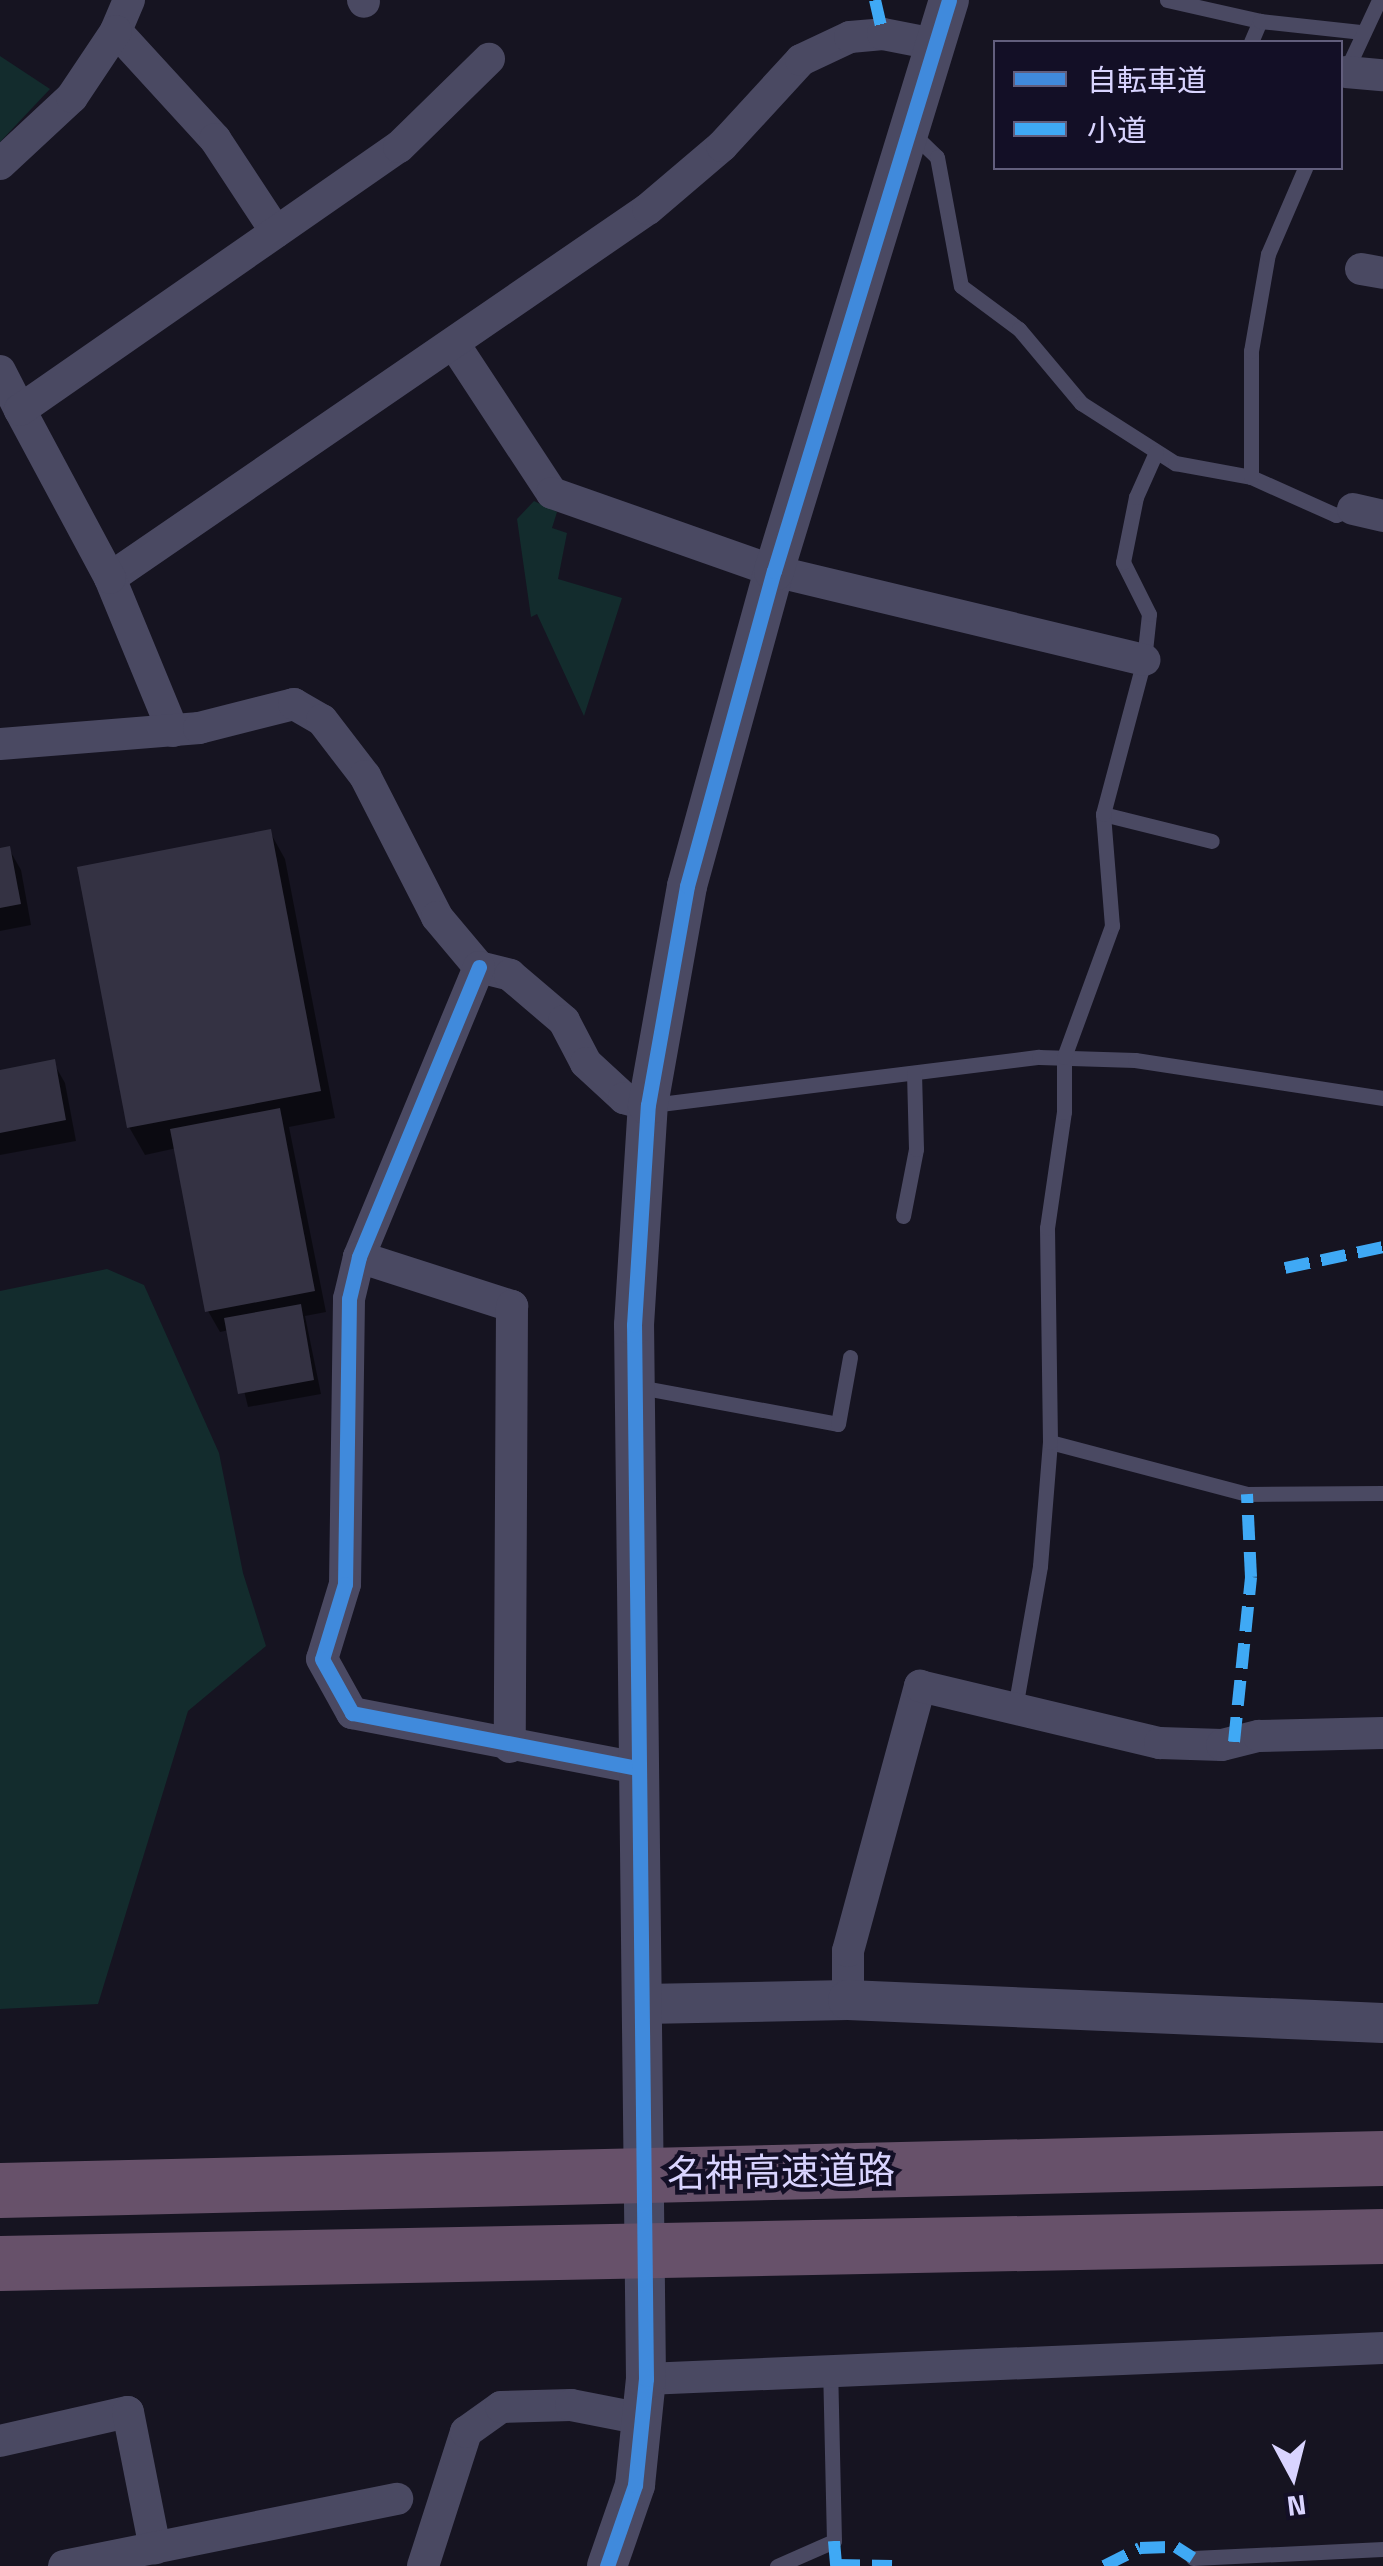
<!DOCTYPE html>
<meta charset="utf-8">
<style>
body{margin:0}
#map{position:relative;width:1383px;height:2566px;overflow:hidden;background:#161421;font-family:"Titillium Web","Noto Sans JP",sans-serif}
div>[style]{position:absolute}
.green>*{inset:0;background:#132c2d}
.shadow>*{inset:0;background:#0007}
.building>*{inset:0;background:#343243}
.service>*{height:15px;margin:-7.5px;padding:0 7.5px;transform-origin:7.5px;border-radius:7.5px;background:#4a4962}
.minor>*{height:32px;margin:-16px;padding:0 16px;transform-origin:16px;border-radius:16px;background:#4a4962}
.tertiary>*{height:40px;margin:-20px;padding:0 20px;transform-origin:20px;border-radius:20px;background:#4a4962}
.motorway>*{height:55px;margin:-27.5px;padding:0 27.5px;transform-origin:27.5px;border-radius:27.5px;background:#67516a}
.quiet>*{height:12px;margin-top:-6px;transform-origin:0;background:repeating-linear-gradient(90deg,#3fa9f5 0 25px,transparent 0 37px)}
.cycleway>*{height:15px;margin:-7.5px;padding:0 7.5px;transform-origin:7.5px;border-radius:7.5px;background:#408adc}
span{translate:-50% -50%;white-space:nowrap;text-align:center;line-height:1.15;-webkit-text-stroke:9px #130f26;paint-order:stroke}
.street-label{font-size:38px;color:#d9d4ff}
.legend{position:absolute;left:993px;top:40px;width:350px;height:130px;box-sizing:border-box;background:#130f26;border:2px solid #625e7d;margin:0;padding:12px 18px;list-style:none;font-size:30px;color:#d9d4ff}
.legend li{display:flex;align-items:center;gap:20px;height:50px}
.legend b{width:50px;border:2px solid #625e7d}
.north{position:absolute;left:1243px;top:2426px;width:100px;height:100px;-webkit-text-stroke:8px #130f26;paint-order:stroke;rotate:173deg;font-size:28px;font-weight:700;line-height:40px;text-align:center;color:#d9d4ff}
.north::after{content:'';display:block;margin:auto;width:35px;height:45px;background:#d9d4ff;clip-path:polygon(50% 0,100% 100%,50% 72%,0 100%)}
</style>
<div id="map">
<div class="green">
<i style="clip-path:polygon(0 56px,50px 89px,0 142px)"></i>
<i style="clip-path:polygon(534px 501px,557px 512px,552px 528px,567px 533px,558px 579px,622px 598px,584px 716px,537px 614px,531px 617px,517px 519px)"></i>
<i style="clip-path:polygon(107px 1269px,144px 1285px,219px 1453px,243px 1573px,266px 1646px,188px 1711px,98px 2004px,0 2009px,0 1291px)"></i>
</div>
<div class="shadow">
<i style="clip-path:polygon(270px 832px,285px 859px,335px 1118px,289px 1127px,326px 1312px,305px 1316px,321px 1394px,248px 1407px,229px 1330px,220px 1332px,208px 1311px,177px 1148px,145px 1155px,129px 1127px)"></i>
<i style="clip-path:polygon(9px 849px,21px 870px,31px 925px,0 931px,0 851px)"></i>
<i style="clip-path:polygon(53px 1062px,65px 1083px,76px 1141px,0 1155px,0 1072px)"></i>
</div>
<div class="building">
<i style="clip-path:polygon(271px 829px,321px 1091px,127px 1128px,77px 867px)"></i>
<i style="clip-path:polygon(10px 846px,21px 904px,0 908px,0 848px)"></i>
<i style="clip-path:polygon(55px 1059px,66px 1120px,0 1133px,0 1070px)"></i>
<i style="clip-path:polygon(280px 1108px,315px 1291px,205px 1312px,170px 1129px)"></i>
<i style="clip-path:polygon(301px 1304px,314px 1380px,238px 1394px,224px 1318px)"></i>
</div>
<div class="service">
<i style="left:1167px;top:0;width:95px;rotate:12.7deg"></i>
<i style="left:1251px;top:42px;width:23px;rotate:-67deg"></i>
<i style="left:1260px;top:21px;width:103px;rotate:6.2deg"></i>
<i style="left:1345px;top:73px;width:81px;rotate:-65deg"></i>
<i style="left:913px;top:134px;width:33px;rotate:44deg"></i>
<i style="left:937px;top:157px;width:131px;rotate:79.5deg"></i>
<i style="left:961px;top:286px;width:72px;rotate:36.6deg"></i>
<i style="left:1019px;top:329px;width:97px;rotate:50deg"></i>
<i style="left:1081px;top:403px;width:112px;rotate:32.6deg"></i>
<i style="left:1175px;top:463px;width:77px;rotate:10.4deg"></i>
<i style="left:1251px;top:477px;width:93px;rotate:24.1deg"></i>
<i style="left:1336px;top:515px;width:18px;rotate:-19deg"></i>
<i style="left:1251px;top:477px;width:126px;rotate:-90deg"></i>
<i style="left:1251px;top:351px;width:98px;rotate:-80.1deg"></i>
<i style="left:1268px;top:254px;width:94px;rotate:-66.7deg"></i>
<i style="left:1103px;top:814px;width:112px;rotate:13.9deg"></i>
<i style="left:652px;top:1105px;width:390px;rotate:-7.1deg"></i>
<i style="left:1039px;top:1057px;width:96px;rotate:1.8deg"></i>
<i style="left:1135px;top:1060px;width:251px;rotate:8.7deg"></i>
<i style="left:903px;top:1216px;width:68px;rotate:-79deg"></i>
<i style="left:916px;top:1149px;width:76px;rotate:-91.5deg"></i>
<i style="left:639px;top:1387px;width:202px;rotate:10.5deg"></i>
<i style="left:838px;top:1424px;width:68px;rotate:-79.8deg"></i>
<i style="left:1050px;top:1442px;width:204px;rotate:14.8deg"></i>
<i style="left:1247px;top:1494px;width:136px;rotate:-0.4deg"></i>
<i style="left:1015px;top:1708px;width:144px;rotate:-80deg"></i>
<i style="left:1040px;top:1566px;width:124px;rotate:-85.4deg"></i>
<i style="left:1050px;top:1442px;width:214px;rotate:-90.8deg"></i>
<i style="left:1047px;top:1228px;width:117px;rotate:-81.7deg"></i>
<i style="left:1064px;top:1112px;width:55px;rotate:-90deg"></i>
<i style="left:1064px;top:1057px;width:140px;rotate:-69.9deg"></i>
<i style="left:1112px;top:926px;width:112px;rotate:-94.6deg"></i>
<i style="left:1103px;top:814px;width:159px;rotate:-75.1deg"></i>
<i style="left:1144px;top:660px;width:46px;rotate:-83.8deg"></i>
<i style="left:1149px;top:614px;width:58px;rotate:-116.6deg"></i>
<i style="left:1123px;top:562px;width:66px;rotate:-78.7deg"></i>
<i style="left:1136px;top:497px;width:49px;rotate:-66deg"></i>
<i style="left:1193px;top:2558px;width:190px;rotate:-2.7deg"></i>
<i style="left:777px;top:2566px;width:62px;rotate:-23.7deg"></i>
<i style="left:834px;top:2541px;width:170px;rotate:-91.3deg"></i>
</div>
<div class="minor">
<i style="left:129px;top:0;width:34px;rotate:113deg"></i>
<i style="left:116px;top:31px;width:147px;rotate:47.5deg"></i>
<i style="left:215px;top:139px;width:111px;rotate:56.7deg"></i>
<i style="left:363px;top:0;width:2px;rotate:63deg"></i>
<i style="left:1346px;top:72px;width:37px;rotate:5deg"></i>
<i style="left:0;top:164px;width:98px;rotate:-42.9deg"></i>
<i style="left:72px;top:97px;width:79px;rotate:-56.3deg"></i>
<i style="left:1361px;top:269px;width:22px;rotate:10deg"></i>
<i style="left:454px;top:344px;width:178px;rotate:56.7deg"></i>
<i style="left:552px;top:493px;width:235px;rotate:19.4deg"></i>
<i style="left:774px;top:571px;width:381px;rotate:13.5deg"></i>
<i style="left:0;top:371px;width:44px;rotate:62.9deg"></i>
<i style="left:1353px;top:509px;width:31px;rotate:13deg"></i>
<i style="left:110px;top:578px;width:652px;rotate:-34.45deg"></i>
<i style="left:648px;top:209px;width:97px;rotate:-40.4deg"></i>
<i style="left:722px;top:146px;width:117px;rotate:-47.4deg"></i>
<i style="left:801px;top:60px;width:54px;rotate:-25.1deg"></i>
<i style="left:850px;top:37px;width:33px;rotate:-5deg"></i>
<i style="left:883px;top:34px;width:52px;rotate:11.1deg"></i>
<i style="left:173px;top:731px;width:165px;rotate:-112.4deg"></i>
<i style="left:110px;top:578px;width:191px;rotate:-118.2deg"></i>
<i style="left:20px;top:410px;width:461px;rotate:-34.8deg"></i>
<i style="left:399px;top:147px;width:126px;rotate:-44.4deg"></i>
<i style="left:0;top:744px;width:200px;rotate:-4.6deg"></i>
<i style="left:199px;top:728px;width:98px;rotate:-14.2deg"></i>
<i style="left:294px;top:704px;width:32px;rotate:30deg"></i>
<i style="left:322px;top:720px;width:71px;rotate:52.5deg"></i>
<i style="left:365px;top:776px;width:158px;rotate:62.9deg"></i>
<i style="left:437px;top:917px;width:65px;rotate:50deg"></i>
<i style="left:479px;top:967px;width:32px;rotate:14deg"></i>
<i style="left:510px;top:975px;width:71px;rotate:40.4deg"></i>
<i style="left:564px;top:1021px;width:47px;rotate:62.4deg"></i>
<i style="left:586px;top:1063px;width:52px;rotate:42.6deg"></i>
<i style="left:624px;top:1098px;width:25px;rotate:16deg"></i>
<i style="left:479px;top:967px;width:314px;rotate:112.5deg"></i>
<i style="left:359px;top:1257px;width:43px;rotate:103.4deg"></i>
<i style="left:349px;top:1299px;width:285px;rotate:90.8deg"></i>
<i style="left:345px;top:1584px;width:78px;rotate:107deg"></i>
<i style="left:322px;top:1659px;width:62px;rotate:60.9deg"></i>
<i style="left:352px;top:1713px;width:291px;rotate:10.9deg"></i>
<i style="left:359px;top:1257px;width:161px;rotate:17.8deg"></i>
<i style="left:512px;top:1306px;width:441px;rotate:90.3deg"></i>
<i style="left:848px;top:2000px;width:49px;rotate:-90deg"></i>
<i style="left:848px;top:1951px;width:275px;rotate:-74.8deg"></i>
<i style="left:920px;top:1686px;width:247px;rotate:13.4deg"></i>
<i style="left:1160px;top:1743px;width:62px;rotate:1.8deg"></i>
<i style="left:1222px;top:1745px;width:38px;rotate:-14deg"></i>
<i style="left:1259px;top:1736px;width:124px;rotate:-1.4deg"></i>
<i style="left:646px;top:2379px;width:738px;rotate:-2.41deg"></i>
<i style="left:0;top:2441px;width:131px;rotate:-12.8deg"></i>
<i style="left:128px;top:2412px;width:139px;rotate:78.8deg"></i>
<i style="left:64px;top:2566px;width:340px;rotate:-11.4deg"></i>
<i style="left:423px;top:2566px;width:141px;rotate:-72.2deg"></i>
<i style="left:466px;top:2432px;width:43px;rotate:-35.5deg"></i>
<i style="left:501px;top:2407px;width:70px;rotate:-1.6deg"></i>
<i style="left:571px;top:2405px;width:73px;rotate:11deg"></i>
</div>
<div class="tertiary">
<i style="left:643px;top:2004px;width:205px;rotate:-1.1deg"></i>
<i style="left:848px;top:2000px;width:535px;rotate:2.46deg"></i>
<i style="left:607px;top:2566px;width:86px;rotate:-70.9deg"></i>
<i style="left:635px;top:2485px;width:107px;rotate:-84.1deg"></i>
<i style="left:646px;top:2379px;width:1054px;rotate:-90.65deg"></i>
<i style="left:634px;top:1325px;width:220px;rotate:-86.4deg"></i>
<i style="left:648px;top:1105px;width:222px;rotate:-79.9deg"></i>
<i style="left:687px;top:886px;width:327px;rotate:-74.6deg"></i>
<i style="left:774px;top:571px;width:597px;rotate:-72.96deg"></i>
</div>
<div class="motorway">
<i style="left:0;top:2190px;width:1383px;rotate:-1.33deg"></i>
<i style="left:0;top:2263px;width:1383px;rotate:-1.12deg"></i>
</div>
<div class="quiet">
<i style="left:875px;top:0;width:35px;rotate:77deg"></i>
<i style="left:1285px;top:1268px;width:100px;rotate:-12.1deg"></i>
<i style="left:1234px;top:1742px;width:166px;rotate:-84.1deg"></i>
<i style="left:1251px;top:1577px;width:83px;rotate:-92.8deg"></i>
<i style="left:834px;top:2541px;width:25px;rotate:85deg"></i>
<i style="left:835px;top:2565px;width:57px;rotate:1deg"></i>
<i style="left:1104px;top:2566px;width:40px;rotate:-26.6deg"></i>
<i style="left:1140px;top:2548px;width:36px;rotate:-2deg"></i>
<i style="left:1176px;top:2547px;width:20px;rotate:33deg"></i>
</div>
<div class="cycleway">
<i style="left:479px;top:967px;width:314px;rotate:112.5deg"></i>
<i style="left:359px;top:1257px;width:43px;rotate:103.4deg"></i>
<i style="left:349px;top:1299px;width:285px;rotate:90.8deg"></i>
<i style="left:345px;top:1584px;width:78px;rotate:107deg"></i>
<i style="left:322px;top:1659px;width:62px;rotate:60.9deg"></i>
<i style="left:352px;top:1713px;width:291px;rotate:10.9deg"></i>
<i style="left:607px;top:2566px;width:86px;rotate:-70.9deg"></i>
<i style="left:635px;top:2485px;width:107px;rotate:-84.1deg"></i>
<i style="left:646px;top:2379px;width:1054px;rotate:-90.65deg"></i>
<i style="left:634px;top:1325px;width:220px;rotate:-86.4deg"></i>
<i style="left:648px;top:1105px;width:222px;rotate:-79.9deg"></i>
<i style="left:687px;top:886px;width:327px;rotate:-74.6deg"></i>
<i style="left:774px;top:571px;width:597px;rotate:-72.96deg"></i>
</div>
<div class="street-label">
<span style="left:781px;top:2172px;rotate:-1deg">名神高速道路</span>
</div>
<ul class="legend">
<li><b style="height:12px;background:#408adc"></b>自転車道</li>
<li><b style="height:12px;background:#3fa9f5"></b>小道</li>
</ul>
<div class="north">N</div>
</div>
